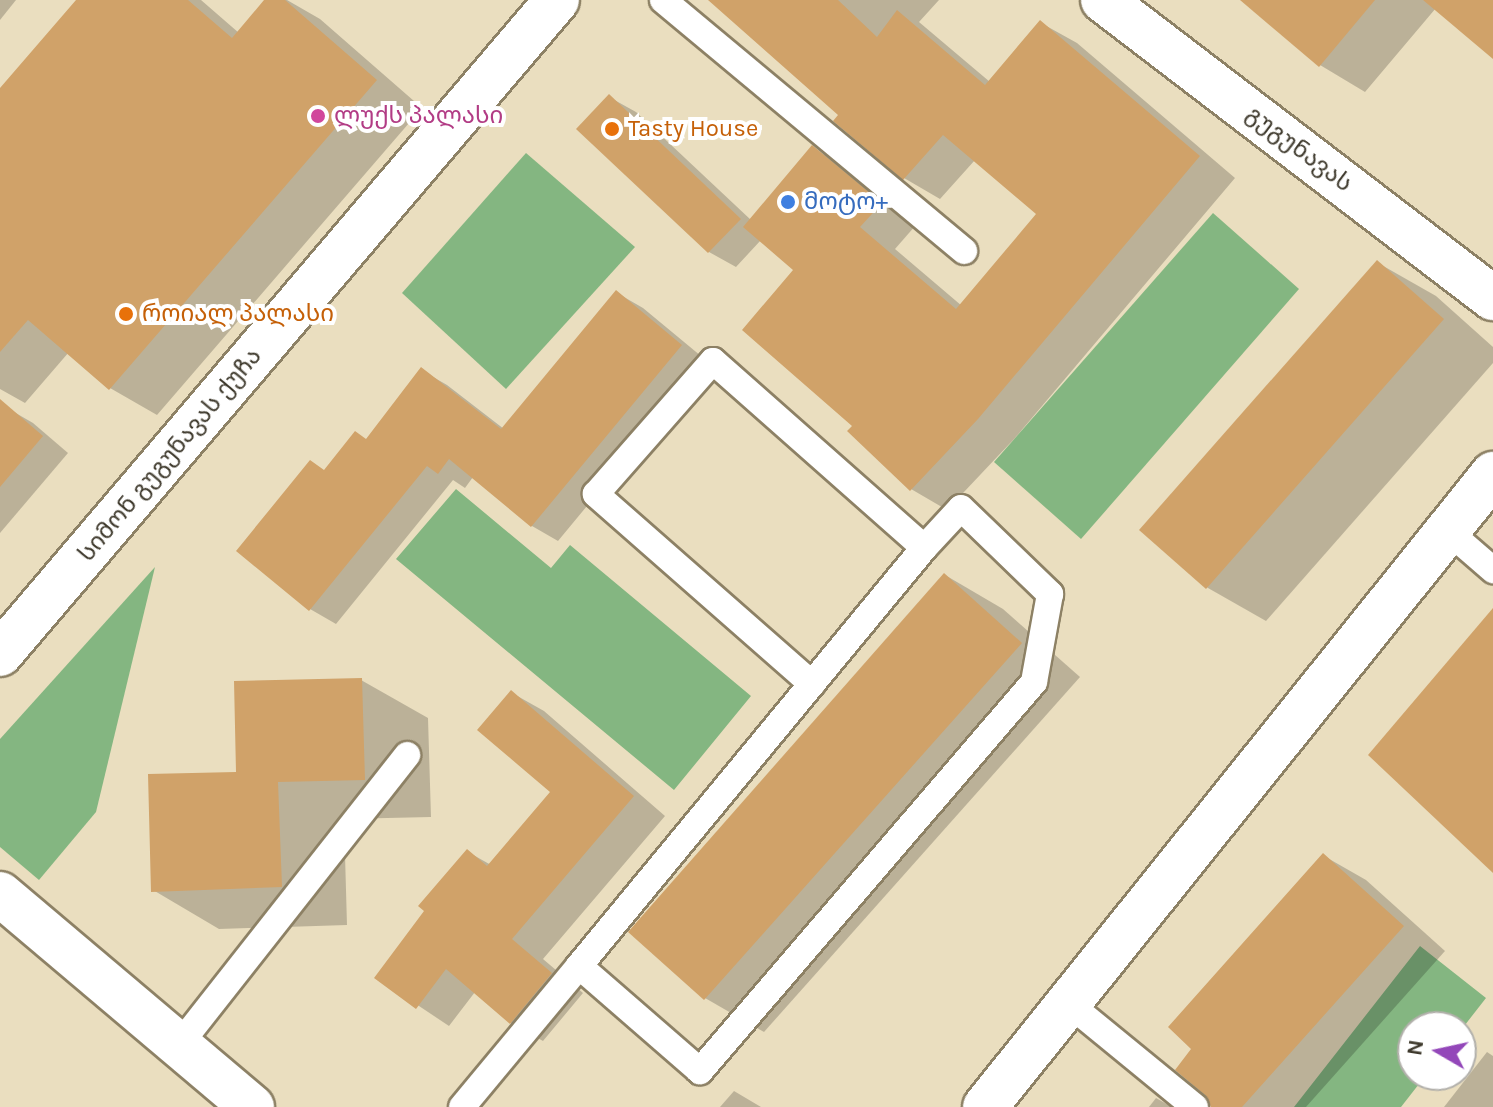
<!DOCTYPE html>
<meta charset="utf-8">
<style>
body{margin:0}
#map{position:relative;width:1493px;height:1107px;overflow:hidden;background:#eadebf;font-family:Karla,"Noto Sans Georgian",sans-serif}
div>[style]{position:absolute}
.forest>*{inset:0;background:#84b681}
.shadow>*{inset:0;background:#0003}
.building>*{inset:0;background:#d0a269}
.roads{filter:drop-shadow(2px 0 #8d8165) drop-shadow(-2px 0 #8d8165) drop-shadow(0 2px #8d8165) drop-shadow(0 -2px #8d8165)}
.service>*{height:26px;margin:-13px;padding:0 13px;transform-origin:13px;border-radius:13px;background:#fff}
.minor>*{height:44px;margin:-22px;padding:0 22px;transform-origin:22px;border-radius:22px;background:#fff}
.secondary>*{height:44px;margin:-22px;padding:0 22px;transform-origin:22px;border-radius:22px;background:#fff}
.dots>*{width:22px;height:22px;translate:-50% -50%;box-sizing:border-box;border:4px solid #fff;border-radius:50%}
span{translate:-50% -50%;white-space:nowrap;text-align:center;line-height:1.15;-webkit-text-stroke:8px #fff;paint-order:stroke}
.hotel-label{font-size:24px;color:#b23c85}
.left{translate:0 -50%;text-align:left}
.food-label{font-size:24px;color:#c56008}
.street-label{font-size:24px;color:#3e392c}
.shop-label{font-size:24px;color:#366cbe}
.north{position:absolute;left:1397px;top:1011px;width:80px;height:80px;box-sizing:border-box;background:#fff;border:2px solid #b2b0ab;border-radius:50%;rotate:279deg;font-size:22px;font-weight:700;line-height:32px;text-align:center;color:#3e392c}
.north::after{content:'';display:block;margin:auto;width:28px;height:36px;background:#9347b9;clip-path:polygon(50% 0,100% 100%,50% 72%,0 100%)}
</style>
<div id="map">
<div class="forest">
<i style="clip-path:polygon(526px 153px,635px 247px,506px 389px,402px 293px)"></i>
<i style="clip-path:polygon(1213px 213px,1299px 289px,1081px 539px,994px 462px)"></i>
<i style="clip-path:polygon(456px 489px,551px 568px,570px 545px,751px 696px,674px 790px,396px 559px)"></i>
<i style="clip-path:polygon(155px 567px,96px 812px,39px 880px,0 847px,0 739px)"></i>
<i style="clip-path:polygon(1420px 946px,1486px 998px,1461px 1030px,1461px 1027px,1413px 1027px,1413px 1075px,1426px 1075px,1401px 1107px,1294px 1107px)"></i>
</div>
<div class="shadow">
<i style="clip-path:polygon(0 0,16px 0,0 20px)"></i>
<i style="clip-path:polygon(78px 0,201px 0,239px 33px,267px 0,287px 0,320px 19px,422px 108px,157px 415px,110px 388px,69px 352px,25px 403px,0 389px,0 91px)"></i>
<i style="clip-path:polygon(729px 0,939px 0,919px 22px,990px 82px,1041px 23px,1077px 43px,1235px 178px,1014px 439px,947px 510px,911px 489px,854px 426px,796px 269px,761px 240px,736px 267px,709px 252px,579px 128px,609px 97px,636px 112px,751px 220px,812px 148px,848px 168px,916px 225px,895px 249px,962px 306px,1039px 214px,975px 160px,940px 199px,904px 178px)"></i>
<i style="clip-path:polygon(1243px 0,1493px 0,1493px 57px,1436px 8px,1365px 92px,1320px 65px)"></i>
<i style="clip-path:polygon(1378px 263px,1436px 296px,1493px 347px,1493px 363px,1266px 621px,1208px 588px,1142px 530px)"></i>
<i style="clip-path:polygon(617px 293px,643px 308px,707px 361px,558px 541px,532px 526px,473px 477px,465px 488px,453px 480px,336px 624px,310px 609px,326px 471px,367px 440px,421px 370px,447px 385px,504px 429px)"></i>
<i style="clip-path:polygon(7px 408px,33px 423px,68px 453px,0 533px,0 416px)"></i>
<i style="clip-path:polygon(945px 575px,1003px 609px,1080px 677px,764px 1032px,705px 998px)"></i>
<i style="clip-path:polygon(361px 680px,428px 718px,431px 817px,344px 819px,347px 925px,219px 929px,153px 890px,238px 774px)"></i>
<i style="clip-path:polygon(512px 693px,544px 711px,665px 816px,543px 959px,583px 993px,543px 1041px,511px 1023px,475px 992px,449px 1026px,377px 978px,468px 852px,491px 865px,552px 792px)"></i>
<i style="clip-path:polygon(1324px 856px,1366px 880px,1445px 951px,1306px 1107px,1211px 1107px)"></i>
<i style="clip-path:polygon(1487px 1052px,1493px 1056px,1493px 1107px,1444px 1107px)"></i>
<i style="clip-path:polygon(734px 1091px,761px 1107px,720px 1107px)"></i>
<i style="clip-path:polygon(1156px 1098px,1172px 1107px,1149px 1107px)"></i>
</div>
<div class="building">
<i style="clip-path:polygon(76px 0,188px 0,232px 38px,264px 0,285px 0,377px 80px,109px 390px,28px 320px,0 352px,0 88px)"></i>
<i style="clip-path:polygon(708px 0,838px 0,877px 37px,897px 10px,985px 85px,1040px 20px,1200px 156px,978px 419px,910px 491px,847px 431px,852px 426px,742px 330px,793px 270px,743px 227px,812px 145px,882px 203px,860px 227px,956px 309px,1036px 214px,943px 135px,903px 180px,833px 121px,838px 115px)"></i>
<i style="clip-path:polygon(1240px 0,1375px 0,1319px 67px)"></i>
<i style="clip-path:polygon(1423px 0,1493px 0,1493px 59px)"></i>
<i style="clip-path:polygon(609px 94px,741px 219px,708px 253px,576px 129px)"></i>
<i style="clip-path:polygon(1377px 260px,1444px 319px,1206px 589px,1139px 530px)"></i>
<i style="clip-path:polygon(616px 290px,682px 345px,531px 527px,449px 459px,438px 474px,427px 466px,309px 611px,236px 551px,310px 460px,324px 470px,355px 431px,366px 439px,421px 367px,501px 429px)"></i>
<i style="clip-path:polygon(0 399px,43px 436px,0 487px)"></i>
<i style="clip-path:polygon(944px 573px,1022px 643px,704px 1000px,628px 932px)"></i>
<i style="clip-path:polygon(1493px 608px,1493px 873px,1368px 755px)"></i>
<i style="clip-path:polygon(362px 678px,365px 780px,278px 782px,282px 887px,151px 892px,148px 774px,236px 772px,234px 681px)"></i>
<i style="clip-path:polygon(511px 690px,634px 796px,512px 939px,552px 973px,510px 1024px,446px 969px,416px 1009px,374px 978px,424px 911px,418px 906px,467px 849px,487px 866px,550px 792px,477px 730px)"></i>
<i style="clip-path:polygon(1323px 853px,1404px 926px,1242px 1107px,1211px 1107px,1205px 1095px,1175px 1070px,1191px 1049px,1168px 1027px)"></i>
</div>
<div class="roads">
<div class="service">
<i style="left:663px;top:0;width:392px;rotate:39.8deg"></i>
<i style="left:1448px;top:531px;width:60px;rotate:40.9deg"></i>
<i style="left:812px;top:684px;width:288px;rotate:-138.7deg"></i>
<i style="left:596px;top:494px;width:177px;rotate:-48.7deg"></i>
<i style="left:713px;top:361px;width:282px;rotate:41.5deg"></i>
<i style="left:1068px;top:1003px;width:164px;rotate:39.3deg"></i>
<i style="left:179px;top:1045px;width:369px;rotate:-51.8deg"></i>
<i style="left:462px;top:1107px;width:183px;rotate:-50.3deg"></i>
<i style="left:579px;top:966px;width:542px;rotate:-50.47deg"></i>
<i style="left:924px;top:548px;width:54px;rotate:-47.2deg"></i>
<i style="left:961px;top:508px;width:124px;rotate:44deg"></i>
<i style="left:1050px;top:594px;width:89px;rotate:100.3deg"></i>
<i style="left:1034px;top:682px;width:513px;rotate:130.65deg"></i>
<i style="left:700px;top:1071px;width:160px;rotate:-139deg"></i>
</div>
<div class="minor">
<i style="left:1103px;top:0;width:491px;rotate:37.4deg"></i>
<i style="left:0;top:894px;width:330px;rotate:40.2deg"></i>
<i style="left:985px;top:1107px;width:812px;rotate:-51.25deg"></i>
</div>
<div class="secondary">
<i style="left:0;top:654px;width:859px;rotate:-49.58deg"></i>
</div>
</div>
<div class="dots">
<i style="left:318px;top:116px;background:#d1479c"></i>
<i style="left:612px;top:129px;background:#e8710a"></i>
<i style="left:788px;top:202px;background:#3f7fe0"></i>
<i style="left:126px;top:314px;background:#e8710a"></i>
</div>
<div class="hotel-label">
<span class="left" style="left:334px;top:116px">ლუქს პალასი</span>
</div>
<div class="food-label">
<span class="left" style="left:628px;top:129px">Tasty House</span>
<span class="left" style="left:142px;top:314px">როიალ პალასი</span>
</div>
<div class="street-label">
<span style="left:1299px;top:149px;rotate:37deg">გუგუნავას</span>
<span style="left:170px;top:455px;rotate:-50deg">სიმონ გუგუნავას ქუჩა</span>
</div>
<div class="shop-label">
<span class="left" style="left:804px;top:202px">მოტო+</span>
</div>
<div class="north">N</div>
</div>
